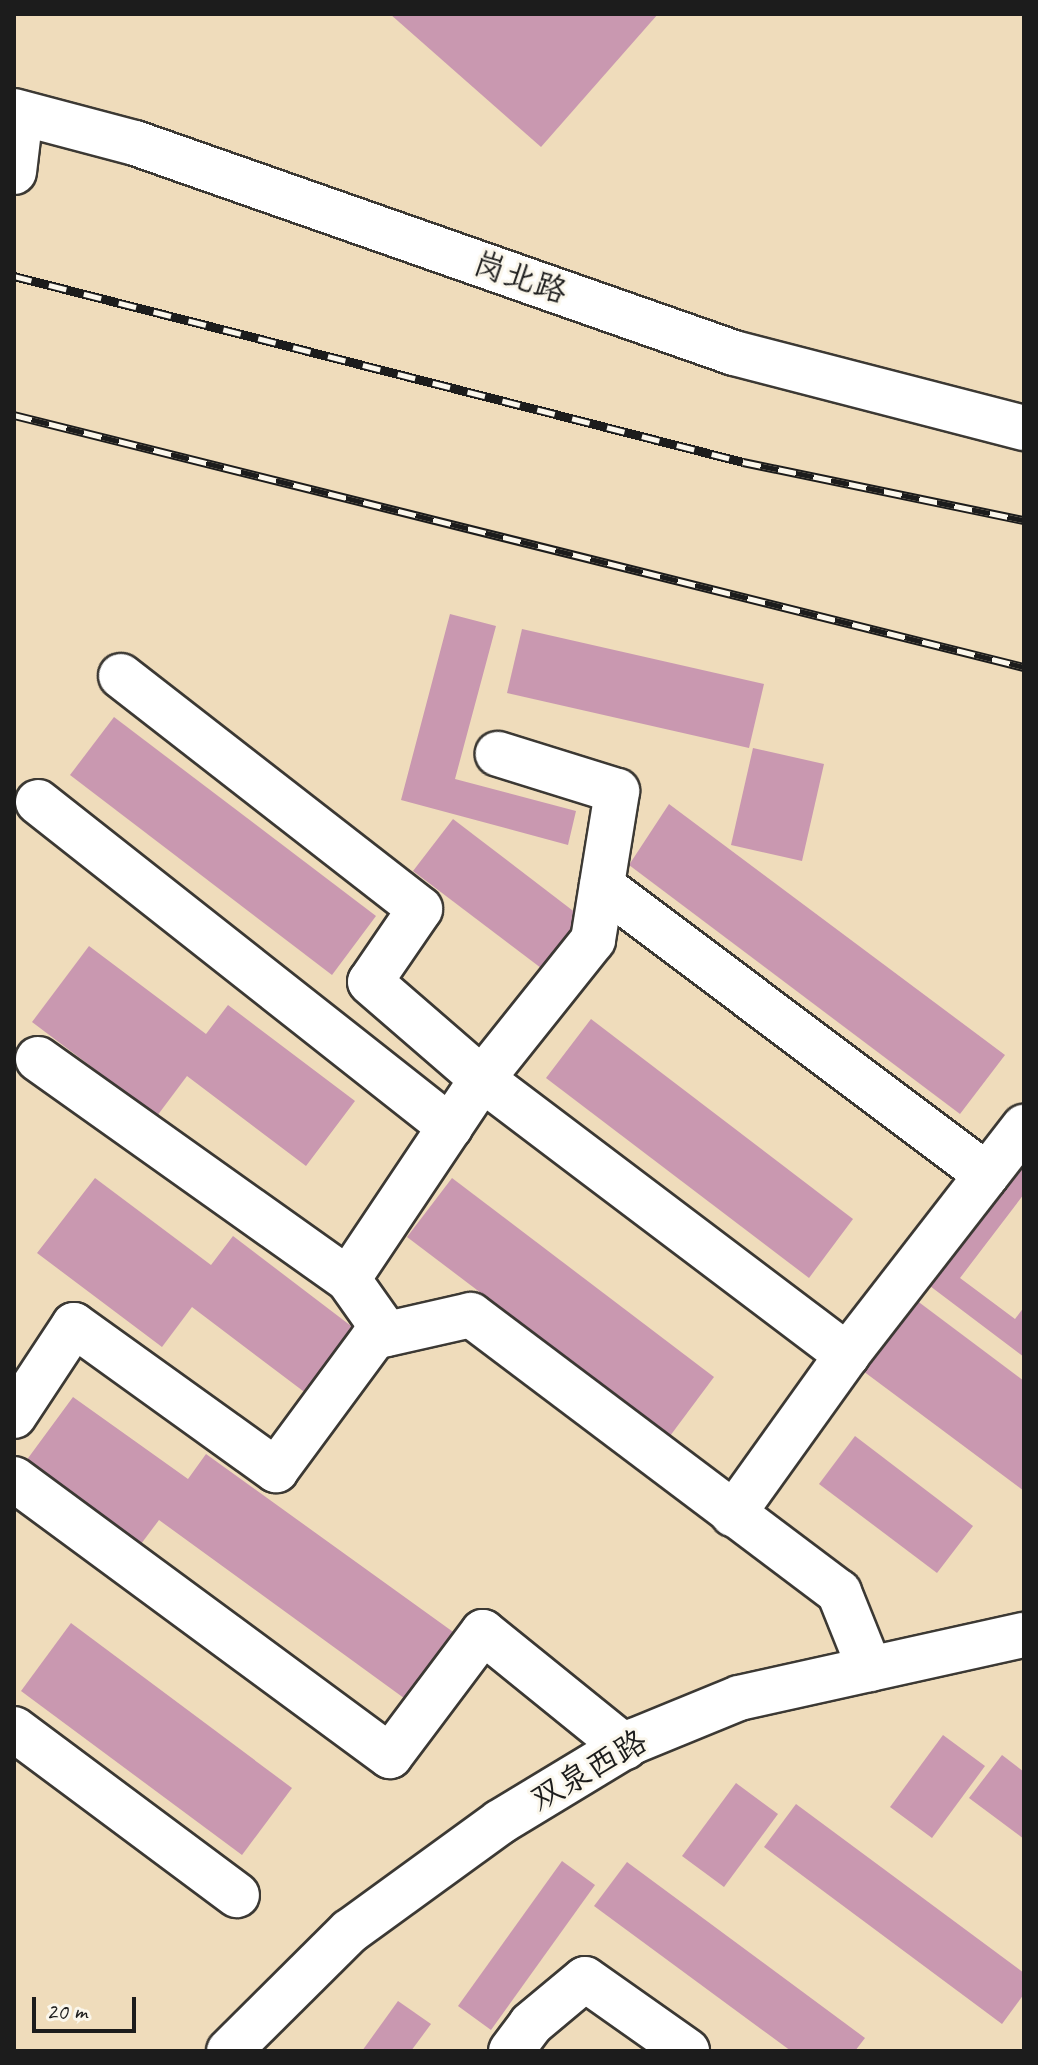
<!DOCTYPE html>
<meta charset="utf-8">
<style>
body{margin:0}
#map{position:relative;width:1038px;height:2065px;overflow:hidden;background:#efdcbb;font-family:Caveat,"LXGW WenKai TC",sans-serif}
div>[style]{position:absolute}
.building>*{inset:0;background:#c998b0}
.roads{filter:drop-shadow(2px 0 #3c3934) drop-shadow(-2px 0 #3c3934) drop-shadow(0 2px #3c3934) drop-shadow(0 -2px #3c3934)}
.minor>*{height:44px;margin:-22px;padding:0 22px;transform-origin:22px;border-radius:22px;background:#fff}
.major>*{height:44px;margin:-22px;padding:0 22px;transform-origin:22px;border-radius:22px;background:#fff}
.rail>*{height:9px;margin-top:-4.5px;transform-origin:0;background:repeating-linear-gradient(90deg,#fbf7ec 0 18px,#1c1c1c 0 36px);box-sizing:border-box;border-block:2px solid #1c1c1c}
span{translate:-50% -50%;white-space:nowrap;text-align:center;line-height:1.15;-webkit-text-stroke:6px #fbf7ec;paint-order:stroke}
.street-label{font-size:32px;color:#1c1c1c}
.frame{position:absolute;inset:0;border:16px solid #1c1c1c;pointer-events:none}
.scale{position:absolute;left:32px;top:1997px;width:104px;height:36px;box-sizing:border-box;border:4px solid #1c1c1c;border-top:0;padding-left:10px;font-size:24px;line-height:28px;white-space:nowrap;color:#1c1c1c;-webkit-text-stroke:6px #fbf7ec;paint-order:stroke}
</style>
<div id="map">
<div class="building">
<i style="clip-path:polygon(390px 14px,658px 14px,541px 147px)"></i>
<i style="clip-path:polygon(450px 614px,496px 626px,455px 779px,576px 811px,568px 845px,401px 800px)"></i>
<i style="clip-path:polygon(522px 629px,764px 684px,749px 748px,507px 693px)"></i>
<i style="clip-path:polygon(114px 717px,376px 916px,332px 975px,70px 775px)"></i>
<i style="clip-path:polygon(753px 748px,824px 764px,802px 861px,731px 845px)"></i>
<i style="clip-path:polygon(669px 804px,1005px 1055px,960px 1114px,629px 865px)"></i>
<i style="clip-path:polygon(453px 819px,585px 920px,545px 971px,413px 871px)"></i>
<i style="clip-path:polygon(89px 946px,206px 1034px,228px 1005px,355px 1101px,306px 1166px,187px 1076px,157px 1116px,32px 1022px)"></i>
<i style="clip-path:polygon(591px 1019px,853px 1219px,809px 1278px,546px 1078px)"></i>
<i style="clip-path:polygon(1024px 1145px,1024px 1194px,960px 1278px,1015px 1319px,1024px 1307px,1024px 1357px,922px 1280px)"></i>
<i style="clip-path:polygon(95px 1178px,211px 1265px,233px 1236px,359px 1332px,311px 1397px,192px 1307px,162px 1347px,37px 1253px)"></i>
<i style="clip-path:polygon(452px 1178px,714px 1377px,670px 1436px,407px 1237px)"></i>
<i style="clip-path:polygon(912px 1297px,1024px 1381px,1024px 1491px,859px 1368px)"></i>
<i style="clip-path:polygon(73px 1397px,188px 1479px,206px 1454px,456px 1634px,408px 1701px,159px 1520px,138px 1548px,23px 1465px)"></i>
<i style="clip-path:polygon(855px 1436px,973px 1526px,937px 1573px,819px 1484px)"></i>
<i style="clip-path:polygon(71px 1623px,292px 1788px,242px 1855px,21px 1691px)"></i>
<i style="clip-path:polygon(943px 1735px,985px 1766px,932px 1838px,890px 1807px)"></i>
<i style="clip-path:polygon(1002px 1755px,1024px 1772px,1024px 1839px,969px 1798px)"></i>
<i style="clip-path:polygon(736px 1783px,778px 1814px,724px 1887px,682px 1856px)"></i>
<i style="clip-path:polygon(796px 1804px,1024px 1973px,1024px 1994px,1002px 2024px,764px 1847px)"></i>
<i style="clip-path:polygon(562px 1861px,595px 1885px,491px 2030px,458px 2006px)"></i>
<i style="clip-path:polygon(627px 1862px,865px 2038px,855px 2051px,791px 2051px,594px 1906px)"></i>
<i style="clip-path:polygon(398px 2001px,431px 2024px,411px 2051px,362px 2051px)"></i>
</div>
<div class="roads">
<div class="minor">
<i style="left:121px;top:676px;width:379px;rotate:37.9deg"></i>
<i style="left:420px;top:909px;width:88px;rotate:124.4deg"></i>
<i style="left:370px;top:982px;width:148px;rotate:40.9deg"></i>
<i style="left:482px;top:1079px;width:178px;rotate:-51.4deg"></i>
<i style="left:593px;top:940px;width:151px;rotate:-80.8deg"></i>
<i style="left:617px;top:791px;width:125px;rotate:-162.7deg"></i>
<i style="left:38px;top:802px;width:525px;rotate:38.27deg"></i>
<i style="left:602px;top:886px;width:481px;rotate:36.9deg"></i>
<i style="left:38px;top:1059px;width:380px;rotate:35.4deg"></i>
<i style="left:348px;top:1279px;width:67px;rotate:54.7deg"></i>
<i style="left:348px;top:1279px;width:241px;rotate:-56.2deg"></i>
<i style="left:482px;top:1079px;width:458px;rotate:37.1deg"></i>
<i style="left:847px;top:1355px;width:196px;rotate:125.6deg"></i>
<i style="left:847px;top:1355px;width:289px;rotate:-52.2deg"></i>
<i style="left:14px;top:1416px;width:109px;rotate:-56.6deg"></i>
<i style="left:74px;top:1325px;width:249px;rotate:35.7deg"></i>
<i style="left:276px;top:1470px;width:165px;rotate:-53.6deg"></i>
<i style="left:374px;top:1337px;width:99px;rotate:-12.8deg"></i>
<i style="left:471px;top:1315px;width:461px;rotate:37deg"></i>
<i style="left:839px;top:1592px;width:83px;rotate:68.1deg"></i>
<i style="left:14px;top:1479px;width:467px;rotate:36.4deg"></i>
<i style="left:390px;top:1756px;width:155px;rotate:-53.1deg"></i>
<i style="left:483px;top:1632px;width:183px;rotate:39deg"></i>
<i style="left:14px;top:1729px;width:278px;rotate:36.7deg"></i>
<i style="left:229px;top:2051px;width:170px;rotate:-44.8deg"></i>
<i style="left:350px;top:1931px;width:185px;rotate:-36deg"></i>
<i style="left:500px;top:1822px;width:157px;rotate:-31.2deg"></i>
<i style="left:634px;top:1741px;width:113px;rotate:-22.3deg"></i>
<i style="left:739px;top:1698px;width:292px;rotate:-12.5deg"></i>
<i style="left:511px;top:2051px;width:34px;rotate:-53deg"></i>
<i style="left:531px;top:2024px;width:70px;rotate:-39.8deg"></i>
<i style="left:585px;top:1979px;width:125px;rotate:35.2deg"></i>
</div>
<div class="major">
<i style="left:14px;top:111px;width:125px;rotate:14.8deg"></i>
<i style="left:135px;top:143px;width:635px;rotate:19.32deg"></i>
<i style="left:734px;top:353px;width:300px;rotate:14.5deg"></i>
<i style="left:14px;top:172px;width:59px;rotate:-83.2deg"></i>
</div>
</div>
<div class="rail">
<i style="left:14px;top:276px;width:752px;rotate:14.31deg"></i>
<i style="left:743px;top:462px;width:287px;rotate:11.7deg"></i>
<i style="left:14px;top:415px;width:1041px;rotate:14.01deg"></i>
</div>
<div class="street-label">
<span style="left:520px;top:278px;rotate:19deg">岗北路</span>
<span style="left:589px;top:1771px;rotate:-30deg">双泉西路</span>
</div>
<div class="frame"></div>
<div class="scale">20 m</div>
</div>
